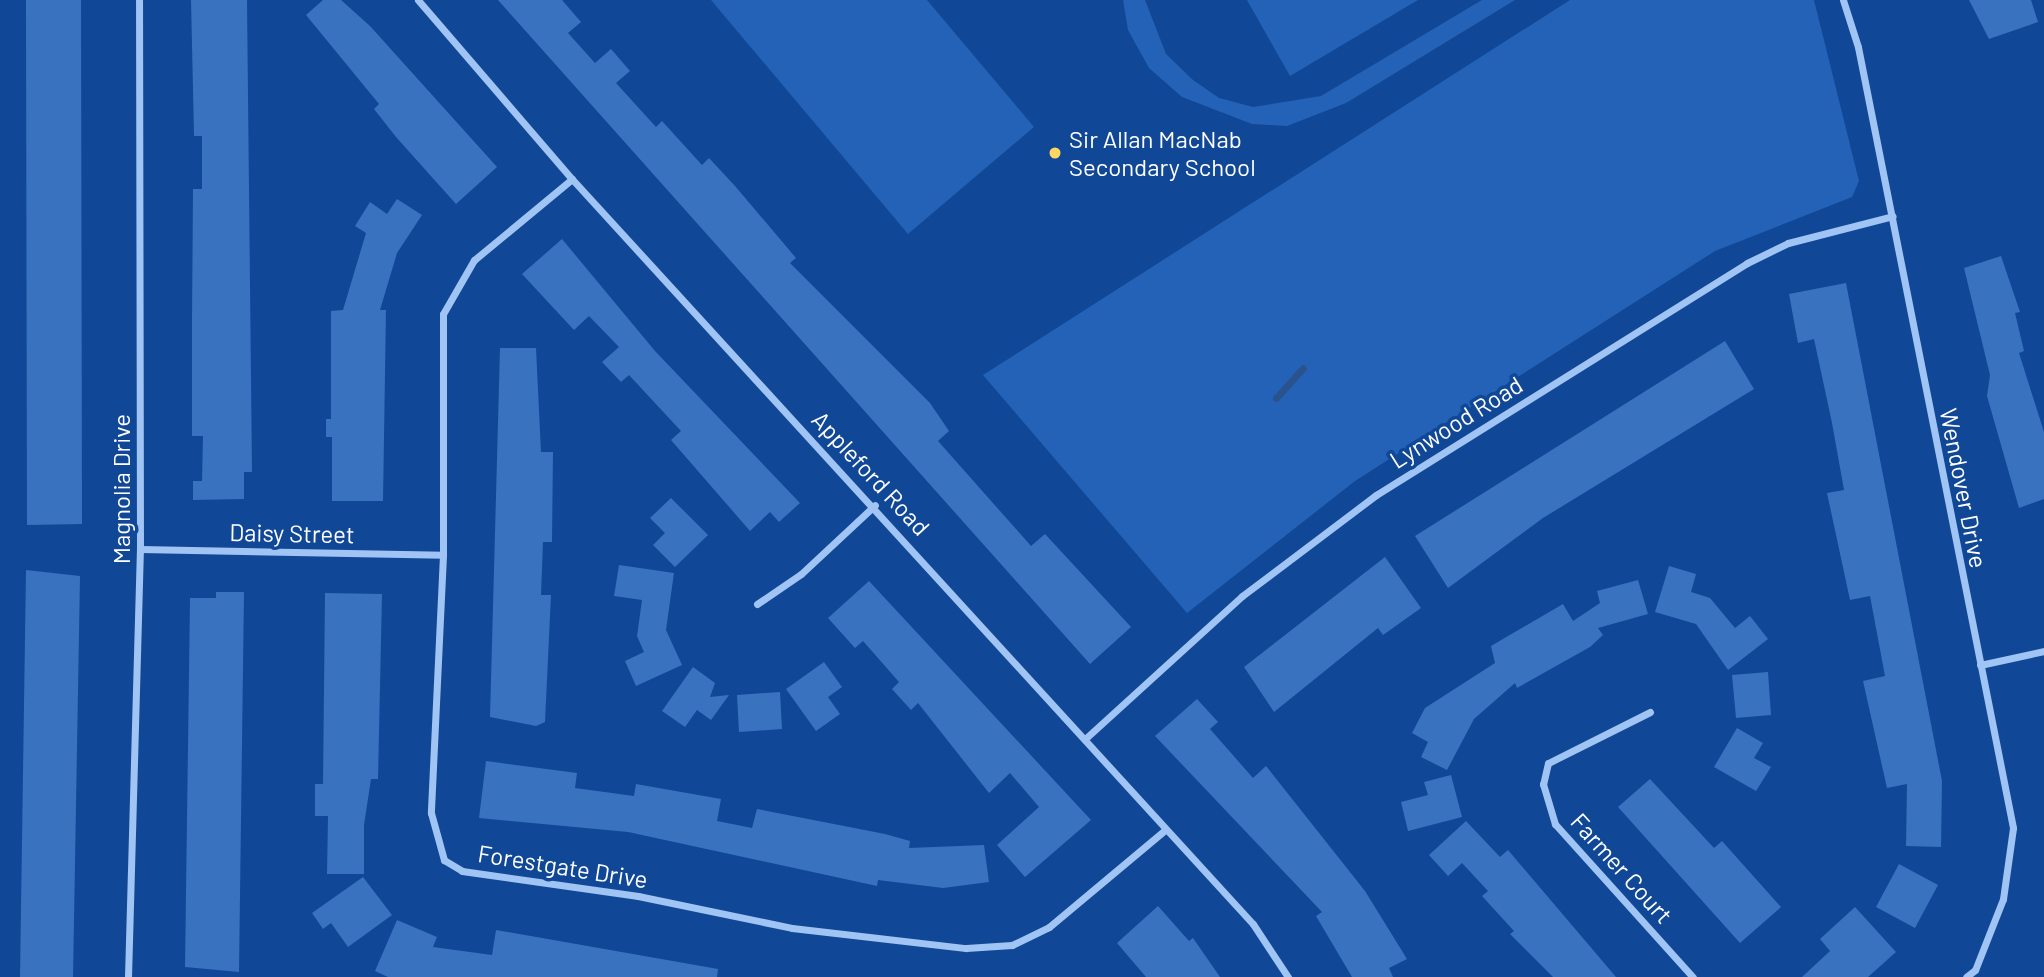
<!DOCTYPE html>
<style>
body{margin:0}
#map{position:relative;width:2044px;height:977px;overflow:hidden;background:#104897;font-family:Barlow,sans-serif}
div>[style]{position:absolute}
.green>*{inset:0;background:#2362b6}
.stream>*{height:7px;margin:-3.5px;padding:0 3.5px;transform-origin:3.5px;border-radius:3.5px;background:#2a538d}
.building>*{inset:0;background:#3972bf}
.street>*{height:7px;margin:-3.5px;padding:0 3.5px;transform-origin:3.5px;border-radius:3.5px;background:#a0c4f4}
.dots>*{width:19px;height:19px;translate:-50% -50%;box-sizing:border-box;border:4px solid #104897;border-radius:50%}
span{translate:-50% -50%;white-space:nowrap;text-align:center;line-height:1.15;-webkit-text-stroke:7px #104897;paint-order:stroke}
.poi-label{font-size:24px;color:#fff}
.left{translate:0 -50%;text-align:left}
.street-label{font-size:24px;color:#fff}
</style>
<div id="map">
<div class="green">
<i style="clip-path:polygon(711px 0,927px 0,1034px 127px,908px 234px)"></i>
<i style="clip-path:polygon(1123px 0,1145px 0,1166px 54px,1193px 80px,1219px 98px,1253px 107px,1321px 96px,1482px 0,1515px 0,1346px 103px,1287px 126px,1252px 124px,1182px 97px,1149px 68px,1128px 30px)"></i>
<i style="clip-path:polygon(1247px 0,1418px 0,1290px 76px)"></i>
<i style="clip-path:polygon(1570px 0,1814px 0,1859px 181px,1852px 197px,1715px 251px,1355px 481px,1187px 613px,983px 375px)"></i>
</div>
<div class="stream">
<i style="left:1276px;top:398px;width:40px;rotate:-48deg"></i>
</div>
<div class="building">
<i style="clip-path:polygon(26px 0,81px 0,82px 524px,27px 525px)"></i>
<i style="clip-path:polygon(191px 0,247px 0,252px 472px,244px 472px,244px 499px,193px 500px,193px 481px,202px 481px,203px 436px,192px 436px,192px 319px,193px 189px,202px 189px,202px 136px,194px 136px)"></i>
<i style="clip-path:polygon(323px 0,341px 0,370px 26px,497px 167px,456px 204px,396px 137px,374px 109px,379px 104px,306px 15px)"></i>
<i style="clip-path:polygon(498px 0,562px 0,581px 22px,568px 33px,595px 63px,611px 49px,630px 71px,616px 83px,656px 127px,662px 121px,702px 165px,709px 158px,735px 186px,796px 258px,790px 263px,930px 403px,949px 431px,938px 441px,1031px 546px,1045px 534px,1131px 627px,1090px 664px)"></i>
<i style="clip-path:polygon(1969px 0,2031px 0,2038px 22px,1989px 39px)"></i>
<i style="clip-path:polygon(397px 199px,422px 215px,397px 253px,380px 310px,386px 310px,383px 501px,332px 501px,332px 437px,326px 437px,326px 419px,331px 419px,331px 311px,343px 310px,366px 233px,355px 226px,370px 202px,387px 214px)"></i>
<i style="clip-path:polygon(562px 239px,655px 351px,800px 503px,779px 522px,770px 512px,750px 531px,671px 440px,681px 431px,629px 375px,621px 382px,602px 362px,619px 347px,589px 316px,574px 330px,522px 274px)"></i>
<i style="clip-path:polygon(2001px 256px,2020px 312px,2015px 313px,2024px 351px,2019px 353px,2044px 432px,2044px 499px,2019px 508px,1987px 396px,1990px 375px,1964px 268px)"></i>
<i style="clip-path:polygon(1846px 283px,1942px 781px,1941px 847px,1906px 846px,1907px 784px,1887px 788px,1863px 681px,1885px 676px,1870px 596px,1850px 600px,1827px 493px,1844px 490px,1832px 423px,1814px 339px,1798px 343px,1789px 294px)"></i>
<i style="clip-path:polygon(1725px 341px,1754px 389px,1543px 518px,1448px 588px,1415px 536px)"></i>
<i style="clip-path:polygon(500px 348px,536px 348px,541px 452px,553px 452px,552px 542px,543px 542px,541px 595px,551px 595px,545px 722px,536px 726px,490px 717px)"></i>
<i style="clip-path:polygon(671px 498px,708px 535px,675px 567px,653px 545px,665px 533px,650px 518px)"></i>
<i style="clip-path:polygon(1385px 557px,1421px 608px,1383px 635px,1378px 628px,1274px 712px,1244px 667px)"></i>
<i style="clip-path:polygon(619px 565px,674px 573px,666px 630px,682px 665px,636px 686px,625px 661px,644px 652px,637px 636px,642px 600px,614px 596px)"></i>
<i style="clip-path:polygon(1669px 566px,1696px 574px,1691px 592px,1710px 598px,1735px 628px,1750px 616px,1768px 639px,1728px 670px,1696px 624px,1655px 612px)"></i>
<i style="clip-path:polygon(26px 570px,80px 576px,73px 977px,20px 977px)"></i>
<i style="clip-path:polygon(1638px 580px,1648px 614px,1598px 628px,1603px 635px,1590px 647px,1517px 688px,1515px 683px,1474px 719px,1447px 770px,1421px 757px,1428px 742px,1412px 733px,1425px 708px,1495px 663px,1491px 646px,1563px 604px,1573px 621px,1600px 603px,1597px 591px)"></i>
<i style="clip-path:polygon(869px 581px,1091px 820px,1025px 877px,997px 845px,1039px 807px,1010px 773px,989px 793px,918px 703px,911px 710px,892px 689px,899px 682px,863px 641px,855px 648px,828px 618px)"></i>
<i style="clip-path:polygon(216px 592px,244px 592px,239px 972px,185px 967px,190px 598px,216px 598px)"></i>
<i style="clip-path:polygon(325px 593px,382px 594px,378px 779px,371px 779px,364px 825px,364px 874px,327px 874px,328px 816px,315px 816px,315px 784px,323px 784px)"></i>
<i style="clip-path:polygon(824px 662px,842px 687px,828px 697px,840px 714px,816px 731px,786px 689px)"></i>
<i style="clip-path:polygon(693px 667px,715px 683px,710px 697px,729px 695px,711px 720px,697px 710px,685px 727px,662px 711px)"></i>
<i style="clip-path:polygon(1768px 672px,1771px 715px,1736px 718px,1732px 675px)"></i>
<i style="clip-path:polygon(780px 692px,782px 729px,739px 732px,737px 695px)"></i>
<i style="clip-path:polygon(1197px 699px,1218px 722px,1210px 729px,1253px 778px,1266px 766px,1365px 891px,1407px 959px,1389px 968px,1393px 977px,1352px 977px,1316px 916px,1322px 912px,1155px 736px)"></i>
<i style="clip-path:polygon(1737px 728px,1763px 743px,1754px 758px,1771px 767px,1756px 791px,1714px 767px)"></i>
<i style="clip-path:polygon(486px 761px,577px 773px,575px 788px,634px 796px,636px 784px,721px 799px,717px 821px,752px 828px,757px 809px,885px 834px,910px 841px,909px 848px,984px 845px,989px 882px,943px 888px,878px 880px,877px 886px,628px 832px,479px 818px)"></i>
<i style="clip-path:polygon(1451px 775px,1462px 817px,1408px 831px,1401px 802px,1428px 795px,1424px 782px)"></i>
<i style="clip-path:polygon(1650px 779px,1714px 848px,1722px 841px,1781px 907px,1740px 943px,1618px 807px)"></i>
<i style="clip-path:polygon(1466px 821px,1500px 857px,1508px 850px,1616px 977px,1553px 977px,1510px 934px,1514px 931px,1482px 896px,1488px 891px,1462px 863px,1448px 876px,1429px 855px)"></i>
<i style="clip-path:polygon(1899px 864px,1938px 885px,1915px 928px,1876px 907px)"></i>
<i style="clip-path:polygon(363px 877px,392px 915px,348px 947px,331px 923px,323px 929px,312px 913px)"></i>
<i style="clip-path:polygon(1158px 906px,1189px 941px,1193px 938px,1220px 977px,1146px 977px,1117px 943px)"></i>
<i style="clip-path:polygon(1855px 907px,1896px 952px,1868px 977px,1802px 977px,1830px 951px,1820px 939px)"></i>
<i style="clip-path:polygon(397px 920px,437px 937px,433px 947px,492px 955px,496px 930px,718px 969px,717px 977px,388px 977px,375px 971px)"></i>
</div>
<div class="street">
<i style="left:418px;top:0;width:236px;rotate:49.3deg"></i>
<i style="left:572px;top:179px;width:1009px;rotate:47.57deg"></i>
<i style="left:1253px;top:924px;width:64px;rotate:56.6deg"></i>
<i style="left:1843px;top:0;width:49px;rotate:72.3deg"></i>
<i style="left:1858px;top:47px;width:796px;rotate:78.77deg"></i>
<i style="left:2013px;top:828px;width:72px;rotate:98deg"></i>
<i style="left:2003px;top:899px;width:76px;rotate:111.5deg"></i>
<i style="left:1975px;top:970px;width:11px;rotate:142deg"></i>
<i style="left:572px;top:179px;width:127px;rotate:140.4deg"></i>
<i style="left:474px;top:260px;width:62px;rotate:119.9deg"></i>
<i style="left:443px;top:314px;width:241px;rotate:90deg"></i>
<i style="left:443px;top:555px;width:258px;rotate:92.7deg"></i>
<i style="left:431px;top:813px;width:49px;rotate:74.5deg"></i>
<i style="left:444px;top:860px;width:21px;rotate:31deg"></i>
<i style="left:462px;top:871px;width:178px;rotate:8.1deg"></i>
<i style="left:638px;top:896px;width:157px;rotate:11.7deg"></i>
<i style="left:792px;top:928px;width:175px;rotate:6.6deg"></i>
<i style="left:966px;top:948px;width:46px;rotate:-3.7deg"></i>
<i style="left:1012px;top:945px;width:41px;rotate:-25.9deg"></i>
<i style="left:1049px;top:927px;width:150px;rotate:-39.9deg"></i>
<i style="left:140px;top:549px;width:303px;rotate:1.1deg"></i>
<i style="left:757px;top:604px;width:53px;rotate:-34.3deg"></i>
<i style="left:801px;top:574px;width:101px;rotate:-43deg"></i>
<i style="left:1980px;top:665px;width:66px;rotate:-12.3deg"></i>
<i style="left:1650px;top:712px;width:114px;rotate:153.4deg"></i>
<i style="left:1548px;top:763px;width:22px;rotate:103deg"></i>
<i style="left:1543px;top:784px;width:42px;rotate:73.3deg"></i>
<i style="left:1555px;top:824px;width:206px;rotate:48deg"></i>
<i style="left:1086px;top:738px;width:211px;rotate:-42.3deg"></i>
<i style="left:1242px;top:596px;width:168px;rotate:-37deg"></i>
<i style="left:1376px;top:495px;width:438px;rotate:-32deg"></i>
<i style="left:1747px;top:263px;width:46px;rotate:-26deg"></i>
<i style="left:1788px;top:243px;width:108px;rotate:-14.4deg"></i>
<i style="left:128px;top:977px;width:428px;rotate:-88.4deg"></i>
<i style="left:140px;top:549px;width:549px;rotate:-90.1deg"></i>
</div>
<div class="dots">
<i style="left:1055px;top:153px;background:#ffd563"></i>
</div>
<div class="poi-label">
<span class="left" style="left:1069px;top:153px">Sir Allan MacNab<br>Secondary School</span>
</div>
<div class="street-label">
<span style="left:1456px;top:422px;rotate:-32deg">Lynwood Road</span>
<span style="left:871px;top:473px;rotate:47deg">Appleford Road</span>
<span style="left:1964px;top:488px;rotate:79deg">Wendover Drive</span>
<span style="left:121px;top:489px;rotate:-90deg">Magnolia Drive</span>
<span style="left:292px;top:533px;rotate:1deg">Daisy Street</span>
<span style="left:563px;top:866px;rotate:9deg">Forestgate Drive</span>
<span style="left:1622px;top:868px;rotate:48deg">Farmer Court</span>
</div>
</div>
